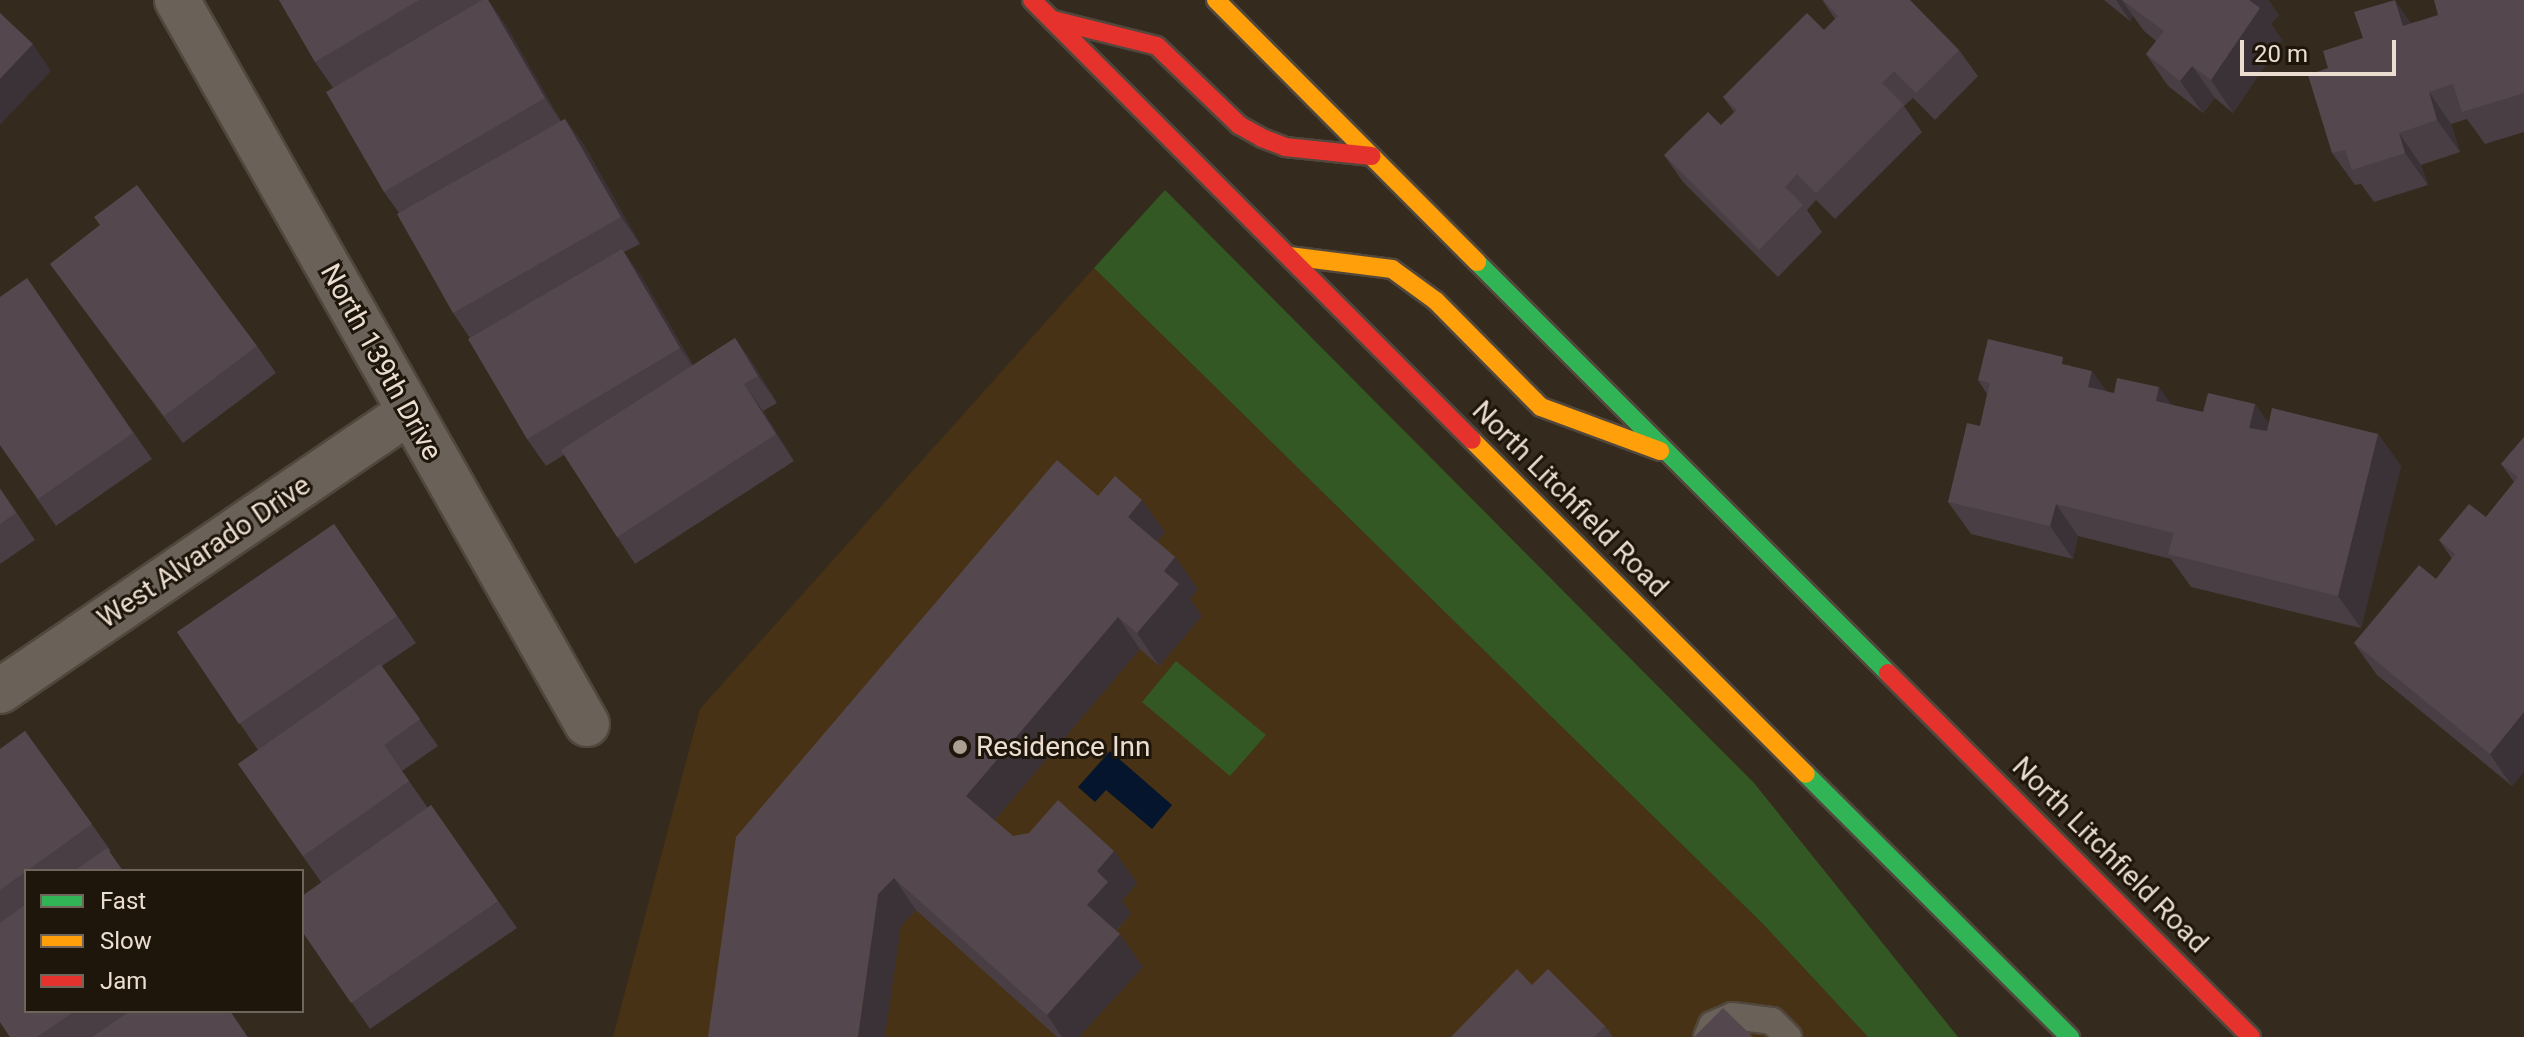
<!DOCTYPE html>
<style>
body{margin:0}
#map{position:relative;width:2524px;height:1037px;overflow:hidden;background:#342a1d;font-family:Roboto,sans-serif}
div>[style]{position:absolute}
.built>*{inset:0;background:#483215}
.green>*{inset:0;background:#345824}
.water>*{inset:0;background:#05152d}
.roads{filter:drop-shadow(2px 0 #51473d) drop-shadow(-2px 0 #51473d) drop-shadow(0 2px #51473d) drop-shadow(0 -2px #51473d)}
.lane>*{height:26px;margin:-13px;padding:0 13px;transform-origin:13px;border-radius:13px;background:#6a6158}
.street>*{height:44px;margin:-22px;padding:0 22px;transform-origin:22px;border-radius:22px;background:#6a6158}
.fast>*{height:18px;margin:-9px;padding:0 9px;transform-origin:9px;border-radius:9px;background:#30b455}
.slow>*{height:18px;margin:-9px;padding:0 9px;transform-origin:9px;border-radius:9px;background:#ff9f0a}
.jam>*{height:18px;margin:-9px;padding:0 9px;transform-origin:9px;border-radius:9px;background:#e5322d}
.wall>*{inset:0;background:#483e43}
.shaded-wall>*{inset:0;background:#3b3237}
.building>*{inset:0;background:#54484e}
.dots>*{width:22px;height:22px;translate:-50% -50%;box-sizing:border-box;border:4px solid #1e150b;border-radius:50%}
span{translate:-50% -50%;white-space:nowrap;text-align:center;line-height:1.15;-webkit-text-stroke:6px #1e150b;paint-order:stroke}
.street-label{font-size:28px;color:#ebded0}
.poi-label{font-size:28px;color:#ebded0}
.left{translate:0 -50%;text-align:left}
.legend{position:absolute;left:24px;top:869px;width:280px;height:144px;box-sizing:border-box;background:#1e150b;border:2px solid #70655a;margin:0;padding:10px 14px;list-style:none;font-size:24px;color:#ebded0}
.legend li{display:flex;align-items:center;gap:16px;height:40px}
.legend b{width:40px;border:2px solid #70655a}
.scale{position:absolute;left:2240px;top:40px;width:156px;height:36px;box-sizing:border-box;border:4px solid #ebded0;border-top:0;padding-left:10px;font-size:24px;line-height:28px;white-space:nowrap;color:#ebded0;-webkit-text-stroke:6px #1e150b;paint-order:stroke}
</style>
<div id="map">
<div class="built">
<i style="clip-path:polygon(1094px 268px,1763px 924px,1868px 1037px,613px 1037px,700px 709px)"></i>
</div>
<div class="green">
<i style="clip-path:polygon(1165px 190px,1754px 783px,1958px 1037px,1868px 1037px,1763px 924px,1094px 268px)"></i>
<i style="clip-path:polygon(1176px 661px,1266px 735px,1230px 776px,1142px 702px)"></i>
</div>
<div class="water">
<i style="clip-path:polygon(1110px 751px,1172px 805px,1152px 829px,1106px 790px,1095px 802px,1078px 787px)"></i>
</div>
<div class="roads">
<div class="lane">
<i style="left:1707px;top:1037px;width:13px;rotate:-67deg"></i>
<i style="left:1712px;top:1025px;width:22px;rotate:-24deg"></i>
<i style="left:1732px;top:1016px;width:40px;rotate:7.1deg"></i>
<i style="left:1772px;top:1021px;width:23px;rotate:45deg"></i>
</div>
<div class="street">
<i style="left:177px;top:0;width:832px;rotate:60.48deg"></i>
<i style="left:0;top:691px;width:495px;rotate:-34.3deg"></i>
</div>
<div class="fast">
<i style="left:1477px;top:262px;width:581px;rotate:45deg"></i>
<i style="left:1806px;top:774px;width:373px;rotate:44.9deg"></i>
</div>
<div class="slow">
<i style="left:1216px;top:0;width:370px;rotate:45.1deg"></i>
<i style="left:1289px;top:256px;width:104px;rotate:7.2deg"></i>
<i style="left:1392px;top:269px;width:54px;rotate:36deg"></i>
<i style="left:1436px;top:301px;width:149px;rotate:45.3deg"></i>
<i style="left:1541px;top:407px;width:127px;rotate:20.3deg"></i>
<i style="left:1472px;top:440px;width:472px;rotate:45deg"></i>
</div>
<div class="jam">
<i style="left:1032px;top:0;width:622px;rotate:45deg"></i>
<i style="left:1053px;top:20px;width:107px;rotate:14deg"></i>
<i style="left:1157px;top:46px;width:114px;rotate:43.9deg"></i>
<i style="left:1239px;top:125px;width:26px;rotate:29deg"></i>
<i style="left:1262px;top:138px;width:25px;rotate:21deg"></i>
<i style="left:1285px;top:147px;width:87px;rotate:5.9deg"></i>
<i style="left:1888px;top:673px;width:514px;rotate:45.08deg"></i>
</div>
</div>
<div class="wall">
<i style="clip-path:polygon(279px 0,488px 0,505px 24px,561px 121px,565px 119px,584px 145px,640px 244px,624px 252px,641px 276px,693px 365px,735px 338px,754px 365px,777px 403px,763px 411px,794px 461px,635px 564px,564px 455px,546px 466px,527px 439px,470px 338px,453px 313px,399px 213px,384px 192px,333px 88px,315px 62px)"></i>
<i style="clip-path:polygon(1822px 0,1959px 50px,1978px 76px,1935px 120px,1913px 98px,1904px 106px,1922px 132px,1835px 219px,1816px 200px,1807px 210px,1822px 232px,1778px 277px,1683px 182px,1664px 155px,1721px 125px,1734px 112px,1723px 97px,1824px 30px,1835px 19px)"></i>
<i style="clip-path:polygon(2104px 0,2268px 0,2279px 15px,2271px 24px,2282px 40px,2233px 113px,2215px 98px,2203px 113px,2168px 86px,2146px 54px,2156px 41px,2144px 31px,2133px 16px,2130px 21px)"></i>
<i style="clip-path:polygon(2524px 0,2524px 132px,2485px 144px,2467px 119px,2451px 124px,2460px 152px,2421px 165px,2428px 185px,2374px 202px,2361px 184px,2355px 185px,2332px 153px,2328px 68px,2363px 38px,2411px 23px)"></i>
<i style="clip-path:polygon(100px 225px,257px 346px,276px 373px,183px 443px,50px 264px)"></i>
<i style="clip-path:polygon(27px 278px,152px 459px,56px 526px,0 445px)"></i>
<i style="clip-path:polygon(2069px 365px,2107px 392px,2203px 412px,2255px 404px,2269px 424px,2378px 434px,2401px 466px,2361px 628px,2191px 587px,2171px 559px,2078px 536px,2073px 559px,1971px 534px,1948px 502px,1980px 426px,1987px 394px,1978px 380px)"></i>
<i style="clip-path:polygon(2524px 437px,2524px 772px,2512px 786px,2377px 675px,2354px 643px,2436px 579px,2452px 559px,2439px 540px,2486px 517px,2514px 482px,2501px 464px)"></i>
<i style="clip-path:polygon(0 488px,35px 540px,0 564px)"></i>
<i style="clip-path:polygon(1098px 496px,1165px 532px,1157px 541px,1175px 557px,1198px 589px,1190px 599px,1202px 616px,1159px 666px,1140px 649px,994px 821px,1013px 836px,1114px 851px,1137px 883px,1122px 901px,1131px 914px,1116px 931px,1143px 967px,1079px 1037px,1057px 1037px,916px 910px,901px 926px,708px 1037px)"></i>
<i style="clip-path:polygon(334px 524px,416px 643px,382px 666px,438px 746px,402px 771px,428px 808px,431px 805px,517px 928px,370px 1029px,302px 931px,321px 882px,238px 764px,258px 750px,177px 632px)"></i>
<i style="clip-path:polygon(25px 731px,111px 851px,109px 852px,123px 871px,26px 871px,26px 1011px,230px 1011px,248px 1037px,10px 1037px,0 1022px,0 749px)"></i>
<i style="clip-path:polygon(1532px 985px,1605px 1026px,1613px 1037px,1451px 1037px)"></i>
</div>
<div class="shaded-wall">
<i style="clip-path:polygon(488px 0,505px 24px,563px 125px,545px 98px)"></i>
<i style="clip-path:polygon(2116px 0,2122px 0,2133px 16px,2130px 21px)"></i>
<i style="clip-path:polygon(2247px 0,2268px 0,2279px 15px,2271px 24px,2282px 40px,2233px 113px,2211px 80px)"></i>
<i style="clip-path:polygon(2395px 0,2417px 32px,2403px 26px)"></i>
<i style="clip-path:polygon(33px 44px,51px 71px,0 125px,0 79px)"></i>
<i style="clip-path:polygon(2192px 66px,2215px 98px,2203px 113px,2180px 81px)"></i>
<i style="clip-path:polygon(2429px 92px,2451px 124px,2460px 152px,2437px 120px)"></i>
<i style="clip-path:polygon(565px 119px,584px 145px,640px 244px,621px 217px)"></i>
<i style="clip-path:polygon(2399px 133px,2421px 165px,2428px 185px,2405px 153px)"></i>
<i style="clip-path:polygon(622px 249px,641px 276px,698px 375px,680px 348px)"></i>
<i style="clip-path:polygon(735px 338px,754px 365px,777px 403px,758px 376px)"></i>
<i style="clip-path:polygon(2092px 371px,2115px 403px,2088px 387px)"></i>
<i style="clip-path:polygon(744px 384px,763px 411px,794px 461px,776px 434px)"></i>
<i style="clip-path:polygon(2159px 387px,2182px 419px,2156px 401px)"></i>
<i style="clip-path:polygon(2255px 404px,2277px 436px,2249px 428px)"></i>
<i style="clip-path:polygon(2378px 434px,2401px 466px,2361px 628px,2338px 596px)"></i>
<i style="clip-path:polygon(1142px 500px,1165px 532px,1150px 549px,1128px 517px)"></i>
<i style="clip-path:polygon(2056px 504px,2078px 536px,2073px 559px,2050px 526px)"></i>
<i style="clip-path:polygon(1175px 557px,1198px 589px,1190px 599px,1202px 616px,1159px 666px,1137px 633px,1164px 571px)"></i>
<i style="clip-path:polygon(1118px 617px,1140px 649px,988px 828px,966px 796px)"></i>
<i style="clip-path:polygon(2524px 712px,2524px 772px,2512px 786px,2490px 754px)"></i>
<i style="clip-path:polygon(1114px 851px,1137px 883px,1122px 901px,1131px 914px,1110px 937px,1087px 905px,1097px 871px)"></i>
<i style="clip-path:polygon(894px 878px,916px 910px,901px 926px,885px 1037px,858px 1037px,878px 894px)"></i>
<i style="clip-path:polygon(1120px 934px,1143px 967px,1079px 1037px,1062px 1037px,1047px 1015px)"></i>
</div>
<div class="building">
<i style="clip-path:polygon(279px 0,419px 0,315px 62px)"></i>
<i style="clip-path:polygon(482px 0,488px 0,545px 98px,384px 192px,326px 92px)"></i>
<i style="clip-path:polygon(1823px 0,1910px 0,1959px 50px,1916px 93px,1894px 71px,1882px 83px,1904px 105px,1816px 193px,1797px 174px,1785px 187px,1803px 205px,1759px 250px,1664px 155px,1708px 112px,1721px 125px,1737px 110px,1723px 97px,1807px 13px,1824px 30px,1838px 16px)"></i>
<i style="clip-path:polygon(2122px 0,2249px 0,2260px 8px,2211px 80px,2192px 66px,2180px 81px,2146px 54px,2164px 31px)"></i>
<i style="clip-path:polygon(2395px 0,2403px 26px,2438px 15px,2434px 0,2524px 0,2524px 93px,2462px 112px,2453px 84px,2429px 92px,2437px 120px,2399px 133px,2405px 153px,2352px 170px,2345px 150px,2332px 153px,2308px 75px,2328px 68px,2323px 51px,2363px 38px,2354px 12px)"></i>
<i style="clip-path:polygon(0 13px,33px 44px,0 79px)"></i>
<i style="clip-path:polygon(565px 119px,621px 217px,453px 313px,397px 214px)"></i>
<i style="clip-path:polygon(137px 185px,257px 346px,164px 416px,50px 264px,100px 225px,94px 217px)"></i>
<i style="clip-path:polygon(622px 249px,680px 348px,527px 439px,468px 339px)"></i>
<i style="clip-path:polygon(27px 278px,133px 433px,38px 499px,0 445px,0 297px)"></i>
<i style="clip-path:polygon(735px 338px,758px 376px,744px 384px,776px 434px,617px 537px,561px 450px)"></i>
<i style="clip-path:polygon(1988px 339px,2063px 357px,2062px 364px,2092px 371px,2088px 387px,2114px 393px,2117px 378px,2159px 387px,2156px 401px,2203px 412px,2208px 393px,2255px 404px,2249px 428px,2267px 431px,2272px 408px,2378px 434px,2338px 596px,2168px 554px,2174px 533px,2056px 504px,2050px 526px,1948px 502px,1967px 423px,1980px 426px,1990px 383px,1978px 380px)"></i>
<i style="clip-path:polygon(2524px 437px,2524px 712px,2490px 754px,2354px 643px,2419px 565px,2436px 579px,2455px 554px,2439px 540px,2469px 504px,2486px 517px,2518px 477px,2501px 464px)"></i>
<i style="clip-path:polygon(1057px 460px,1098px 496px,1115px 476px,1142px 500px,1128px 517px,1175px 557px,1164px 571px,1179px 584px,1137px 633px,1118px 617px,966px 796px,1013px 836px,1029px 833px,1058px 800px,1114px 851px,1097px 871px,1108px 882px,1087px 905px,1120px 934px,1047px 1015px,894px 878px,878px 894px,858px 1037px,708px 1037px,736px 837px)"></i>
<i style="clip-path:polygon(0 489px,16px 513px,0 524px)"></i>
<i style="clip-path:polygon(334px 524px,397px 616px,239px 724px,177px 632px)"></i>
<i style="clip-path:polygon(380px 664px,420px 719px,384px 745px,409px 781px,303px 856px,238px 764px)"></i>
<i style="clip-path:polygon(25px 731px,92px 824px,0 890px,0 749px)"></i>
<i style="clip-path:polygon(431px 805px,498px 901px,351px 1003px,302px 931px,302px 896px)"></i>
<i style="clip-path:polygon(107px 848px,123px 871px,74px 871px)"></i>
<i style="clip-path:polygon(26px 904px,26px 1011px,75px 1011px,37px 1037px,10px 1037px,0 1022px,0 923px)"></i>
<i style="clip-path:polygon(1517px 969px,1532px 985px,1548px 969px,1605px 1026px,1594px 1037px,1451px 1037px)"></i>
<i style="clip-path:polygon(1723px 1008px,1753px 1037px,1694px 1037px)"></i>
<i style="clip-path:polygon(130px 1011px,230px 1011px,247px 1037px,92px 1037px)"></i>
</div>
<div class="dots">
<i style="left:960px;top:747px;background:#ab9f91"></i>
</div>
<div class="street-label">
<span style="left:381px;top:362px;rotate:61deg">North 139th Drive</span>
<span style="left:1570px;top:499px;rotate:45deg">North Litchfield Road</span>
<span style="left:204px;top:552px;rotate:-34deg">West Alvarado Drive</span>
<span style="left:2110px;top:855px;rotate:45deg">North Litchfield Road</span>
</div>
<div class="poi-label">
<span class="left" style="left:976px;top:747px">Residence Inn</span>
</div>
<ul class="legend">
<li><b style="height:10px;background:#30b455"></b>Fast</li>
<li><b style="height:10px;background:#ff9f0a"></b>Slow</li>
<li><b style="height:10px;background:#e5322d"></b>Jam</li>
</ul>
<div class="scale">20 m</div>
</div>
